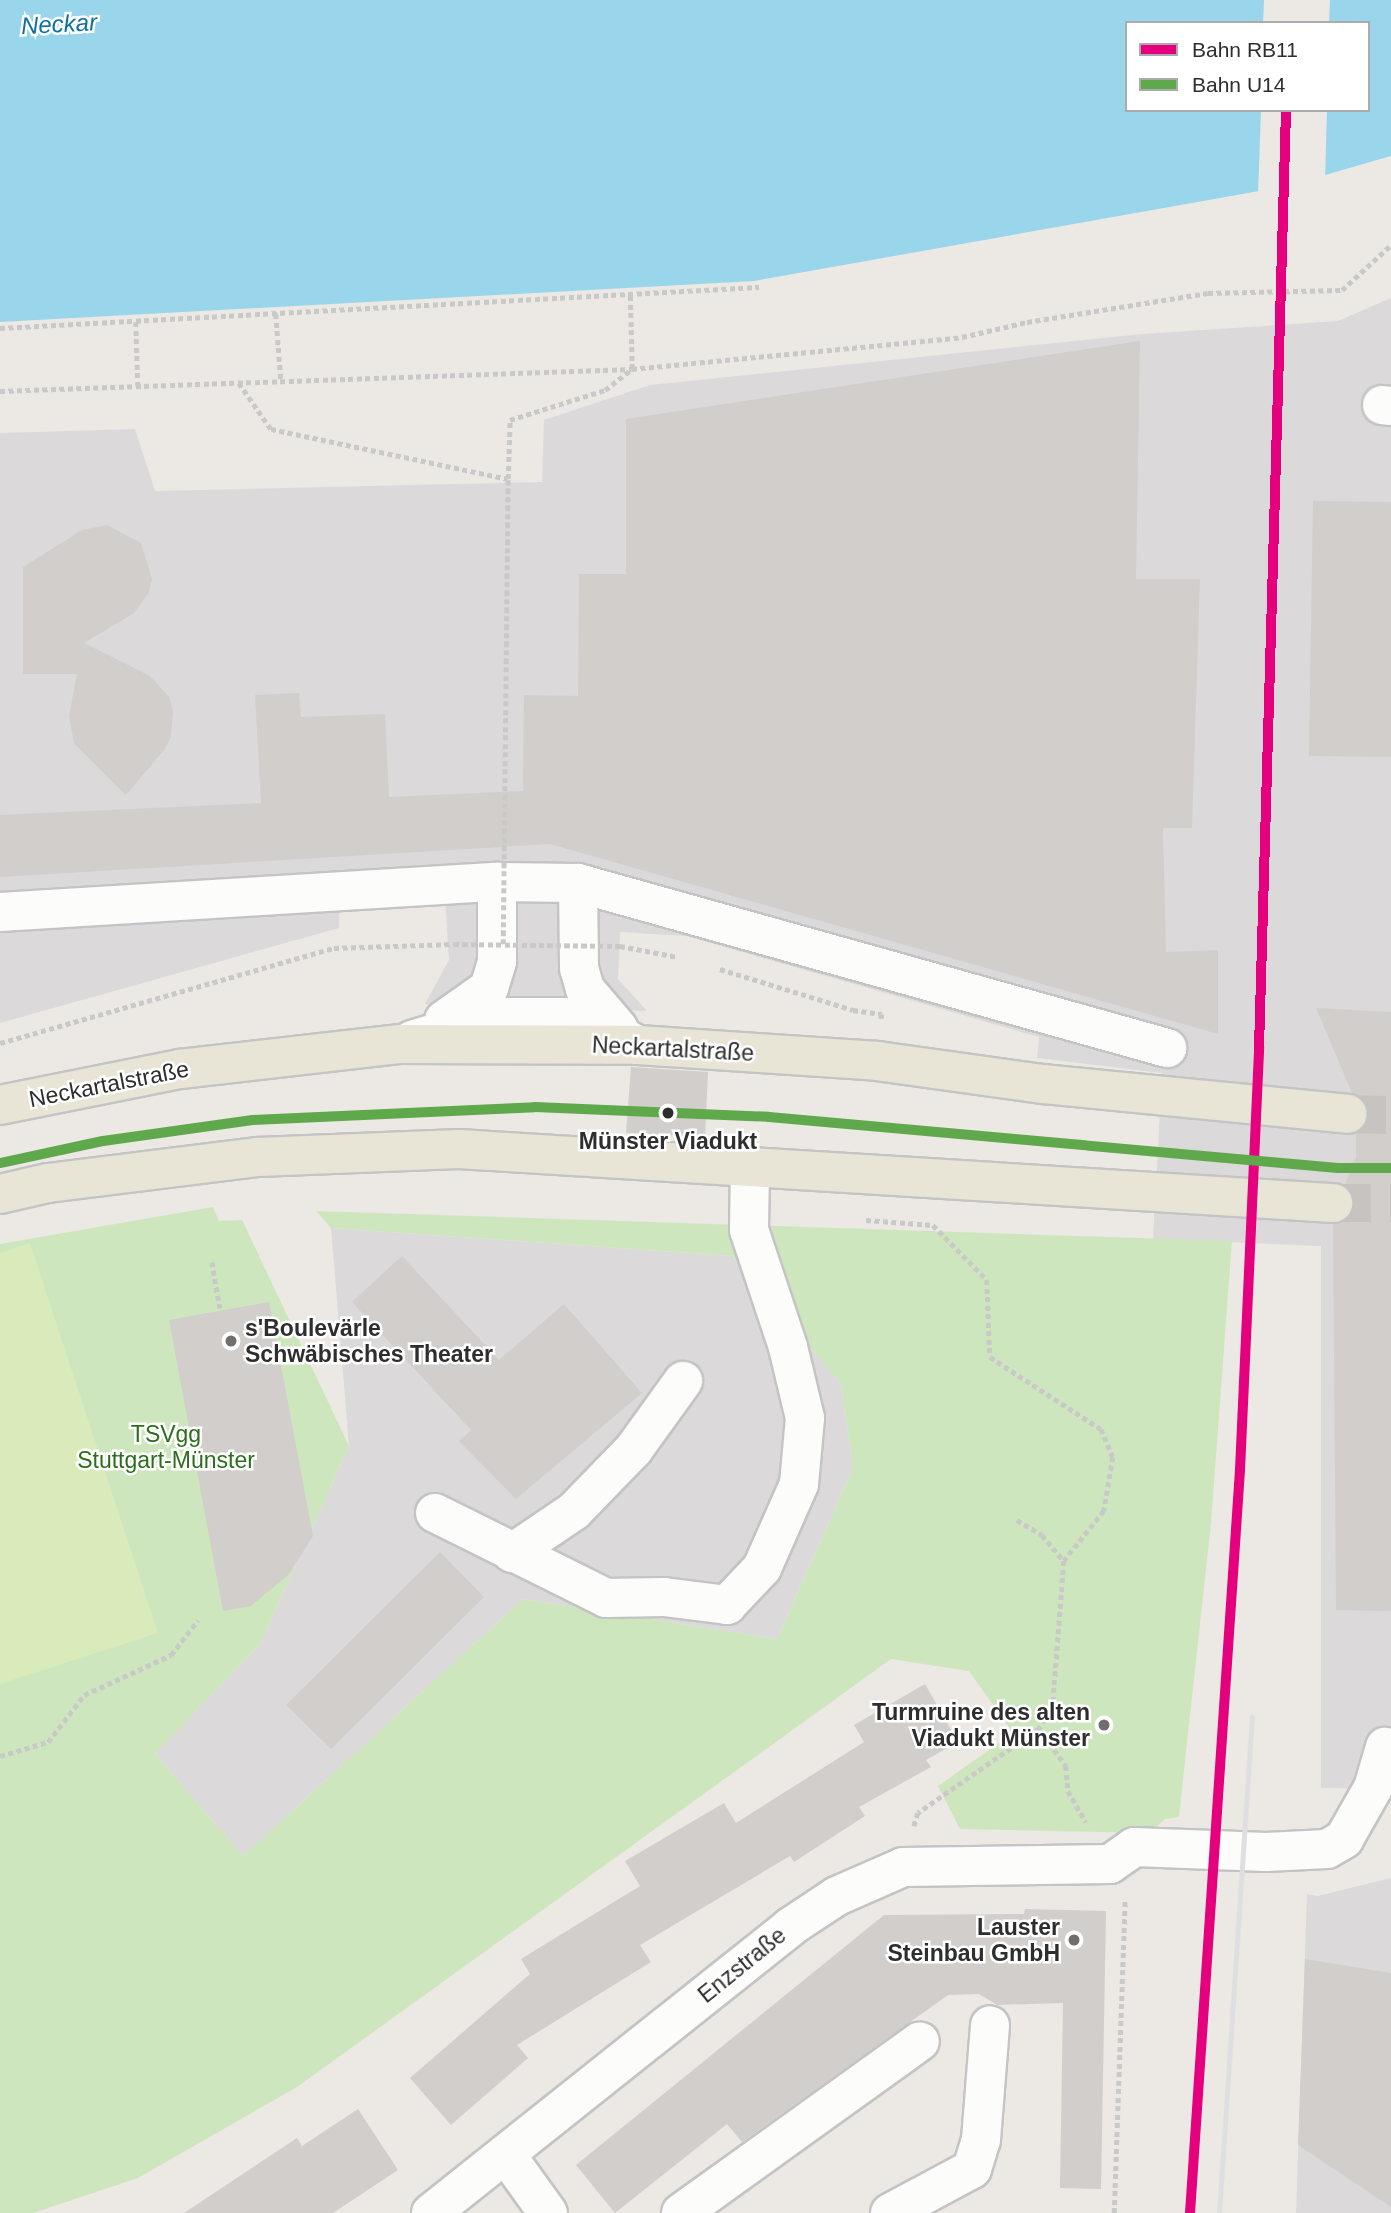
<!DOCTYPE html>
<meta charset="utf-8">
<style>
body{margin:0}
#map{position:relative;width:1391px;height:2213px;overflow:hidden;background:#ece8e4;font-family:Arial,sans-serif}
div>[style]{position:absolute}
.industrial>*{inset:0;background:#dcd9db}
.green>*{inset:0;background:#cee6be}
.pitch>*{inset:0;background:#d9eabb}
.water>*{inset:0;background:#99d6ec}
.pier>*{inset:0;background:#ece8e4}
.building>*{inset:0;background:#d1cecb}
.major-tunnel>*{height:38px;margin-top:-19px;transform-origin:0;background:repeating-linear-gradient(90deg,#c6c3c0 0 38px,transparent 0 57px)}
.path>*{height:4.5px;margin-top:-2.25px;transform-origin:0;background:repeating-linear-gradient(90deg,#c9c9c8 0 5px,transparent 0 8.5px)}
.roads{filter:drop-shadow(2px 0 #c5c4c5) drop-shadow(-2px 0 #c5c4c5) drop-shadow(0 2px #c5c4c5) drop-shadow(0 -2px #c5c4c5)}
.minor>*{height:38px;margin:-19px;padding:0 19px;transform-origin:19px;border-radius:19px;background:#fcfcfb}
.major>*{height:38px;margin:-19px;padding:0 19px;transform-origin:19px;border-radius:19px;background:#e8e4d6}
.rail>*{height:5px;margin:-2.5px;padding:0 2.5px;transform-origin:2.5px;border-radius:2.5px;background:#dfdfe1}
.path-bridge>*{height:4.5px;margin-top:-2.25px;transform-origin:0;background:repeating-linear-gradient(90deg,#c9c9c8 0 5px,transparent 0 8.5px)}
.rail-1>*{height:10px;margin:-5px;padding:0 5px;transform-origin:5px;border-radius:5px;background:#e5007d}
.rail-2>*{height:10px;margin:-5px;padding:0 5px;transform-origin:5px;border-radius:5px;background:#60a84c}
.dots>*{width:19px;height:19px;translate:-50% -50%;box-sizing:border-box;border:4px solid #fff;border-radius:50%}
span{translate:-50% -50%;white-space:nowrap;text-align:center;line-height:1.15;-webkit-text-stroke:5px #fff;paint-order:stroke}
.street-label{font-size:23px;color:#2e2e2e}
.stop-label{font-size:23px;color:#2e2e2e;font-weight:700}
.poi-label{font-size:23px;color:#2e2e2e;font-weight:700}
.left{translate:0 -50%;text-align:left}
.right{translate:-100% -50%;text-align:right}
.park-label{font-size:23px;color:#2c6e1b}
.water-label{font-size:24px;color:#0d6fa3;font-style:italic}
.legend{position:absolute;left:1125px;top:21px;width:245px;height:91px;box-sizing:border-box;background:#fff;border:2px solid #ababab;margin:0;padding:9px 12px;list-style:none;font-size:21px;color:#2e2e2e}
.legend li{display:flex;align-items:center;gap:14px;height:35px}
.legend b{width:35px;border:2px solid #ababab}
</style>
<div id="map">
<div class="industrial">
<i style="clip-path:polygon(1391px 298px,1391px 1789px,1321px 1788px,1321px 1246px,1153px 1239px,1162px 1073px,1037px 1058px,1039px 1037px,686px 936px,620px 932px,618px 979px,647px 1011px,425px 1004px,449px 960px,445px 897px,340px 900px,339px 928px,0 1023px,0 433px,135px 429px,155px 491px,542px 482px,544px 420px,650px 385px,1142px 334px,1338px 321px)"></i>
<i style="clip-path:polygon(331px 1228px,732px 1256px,841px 1384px,853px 1468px,777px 1639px,523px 1599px,243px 1856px,155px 1754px,260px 1644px,349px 1446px)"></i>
<i style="clip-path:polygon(1391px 1878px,1391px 2213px,1296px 2213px,1307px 1894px,1318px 1896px)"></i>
</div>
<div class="green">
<i style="clip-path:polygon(213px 1207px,219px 1221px,242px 1220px,349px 1446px,260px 1644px,155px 1754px,243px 1856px,523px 1599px,777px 1639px,853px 1468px,841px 1384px,732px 1256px,331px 1228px,316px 1211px,1232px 1241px,1211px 1523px,1179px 1817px,1165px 1819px,1150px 1833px,960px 1829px,938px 1786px,1013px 1733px,969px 1671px,891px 1659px,297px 2087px,138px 2178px,33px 2213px,0 2213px,0 1244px)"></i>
</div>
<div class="pitch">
<i style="clip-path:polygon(30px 1243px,158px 1633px,0 1684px,0 1253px)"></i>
</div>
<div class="water">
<i style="clip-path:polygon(evenodd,0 0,1391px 0,1391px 156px,1287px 186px,754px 281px,0 322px,0 0,1127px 23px,1368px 23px,1368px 110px,1127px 110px,1127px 23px)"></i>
</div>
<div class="pier">
<i style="clip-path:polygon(1264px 0,1330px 0,1329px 23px,1263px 23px)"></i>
<i style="clip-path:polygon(1261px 110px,1327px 110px,1325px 179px,1258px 195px)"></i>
</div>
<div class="building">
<i style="clip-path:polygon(1140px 341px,1136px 579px,1200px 579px,1192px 828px,1163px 828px,1166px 952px,1218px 950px,1218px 1034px,550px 844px,0 877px,0 815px,261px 803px,255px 695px,299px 693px,301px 717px,385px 714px,389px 797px,523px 791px,524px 695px,578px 696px,579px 574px,626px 574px,626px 419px)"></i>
<i style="clip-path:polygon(1313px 501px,1391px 502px,1391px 757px,1309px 756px)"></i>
<i style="clip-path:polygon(107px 525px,141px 543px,152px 579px,149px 592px,134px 613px,84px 643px,150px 676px,169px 697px,173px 710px,171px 737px,165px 749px,126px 795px,74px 743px,69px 716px,77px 674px,23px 674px,23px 567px,82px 530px)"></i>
<i style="clip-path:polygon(1316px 1008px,1391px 1012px,1391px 1611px,1336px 1610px,1333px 1225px,1352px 1214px,1353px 1194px,1345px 1185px,1356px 1157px,1356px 1134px,1370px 1115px,1368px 1104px,1352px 1093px)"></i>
<i style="clip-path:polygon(631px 1067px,708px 1072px,705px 1137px,626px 1133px)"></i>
<i style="clip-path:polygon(402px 1256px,499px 1360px,564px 1304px,642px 1393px,516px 1499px,459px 1441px,471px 1430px,352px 1302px)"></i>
<i style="clip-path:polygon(269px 1302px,313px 1536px,289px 1574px,251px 1606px,223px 1611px,169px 1320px)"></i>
<i style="clip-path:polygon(440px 1552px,484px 1597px,331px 1749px,286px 1705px)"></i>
<i style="clip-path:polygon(925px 1684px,958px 1742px,926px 1760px,931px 1767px,859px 1807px,865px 1816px,794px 1862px,790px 1856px,640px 1945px,651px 1962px,517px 2045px,528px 2058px,451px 2125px,410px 2078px,530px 1974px,521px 1959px,640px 1886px,625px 1861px,724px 1803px,736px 1823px,864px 1742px,854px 1725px)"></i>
<i style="clip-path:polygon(1025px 1909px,1106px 1911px,1101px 2189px,1060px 2188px,1063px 2003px,997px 2005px,979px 1994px,948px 1995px,742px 2142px,727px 2124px,615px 2213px,576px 2165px,884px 1915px,1024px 1914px)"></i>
<i style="clip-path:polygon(1305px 1959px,1391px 1973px,1391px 2207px,1298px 2145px)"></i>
<i style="clip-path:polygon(358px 2109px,398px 2170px,333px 2213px,184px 2213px,297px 2138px,302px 2146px)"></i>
</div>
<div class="major-tunnel">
<i style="left:1348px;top:1114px;width:43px;rotate:1.3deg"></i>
<i style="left:1333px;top:1203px;width:58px"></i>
</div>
<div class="path">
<i style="left:276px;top:314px;width:67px;rotate:85.7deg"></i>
<i style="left:136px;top:322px;width:64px;rotate:88.2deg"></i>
<i style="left:0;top:328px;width:760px;rotate:-3.09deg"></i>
<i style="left:239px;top:383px;width:56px;rotate:55.2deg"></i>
<i style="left:271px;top:429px;width:242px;rotate:11.9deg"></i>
<i style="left:508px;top:479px;width:59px;rotate:-88.1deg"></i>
<i style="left:510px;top:420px;width:100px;rotate:-17.5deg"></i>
<i style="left:605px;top:390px;width:34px;rotate:-38deg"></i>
<i style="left:632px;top:369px;width:75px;rotate:-91.5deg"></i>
<i style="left:0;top:391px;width:632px;rotate:-1.99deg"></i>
<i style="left:632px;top:369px;width:332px;rotate:-5.5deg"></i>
<i style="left:962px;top:337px;width:67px;rotate:-13deg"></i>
<i style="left:1027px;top:322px;width:183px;rotate:-9.1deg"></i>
<i style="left:1208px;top:293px;width:134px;rotate:-1.3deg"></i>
<i style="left:1342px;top:290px;width:67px;rotate:-42.6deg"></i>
<i style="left:620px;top:946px;width:59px;rotate:10.7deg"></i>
<i style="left:720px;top:969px;width:139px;rotate:17.1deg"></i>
<i style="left:853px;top:1010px;width:29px;rotate:8deg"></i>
<i style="left:882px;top:1014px;width:8px;rotate:97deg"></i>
<i style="left:0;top:1043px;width:347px;rotate:-15.9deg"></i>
<i style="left:334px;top:948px;width:120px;rotate:-1.9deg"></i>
<i style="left:866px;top:1220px;width:67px;rotate:4.3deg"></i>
<i style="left:933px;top:1225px;width:77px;rotate:45.5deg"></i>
<i style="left:987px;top:1280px;width:77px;rotate:87.8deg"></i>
<i style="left:990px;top:1357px;width:132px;rotate:33deg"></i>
<i style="left:1101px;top:1429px;width:30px;rotate:67deg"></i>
<i style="left:1113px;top:1457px;width:55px;rotate:99.5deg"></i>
<i style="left:1104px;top:1511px;width:64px;rotate:128.7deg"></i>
<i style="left:1064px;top:1561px;width:143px;rotate:94.4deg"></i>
<i style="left:1053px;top:1704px;width:29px;rotate:119deg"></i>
<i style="left:1039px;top:1729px;width:147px;rotate:145.2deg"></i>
<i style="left:918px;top:1813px;width:14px;rotate:107deg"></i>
<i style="left:212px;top:1262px;width:47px;rotate:80.1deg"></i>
<i style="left:1017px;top:1520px;width:29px;rotate:31deg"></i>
<i style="left:1042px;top:1535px;width:34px;rotate:50deg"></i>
<i style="left:1039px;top:1729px;width:46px;rotate:53.9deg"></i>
<i style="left:1066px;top:1766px;width:25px;rotate:85deg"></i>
<i style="left:1068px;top:1791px;width:36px;rotate:60deg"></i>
<i style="left:0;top:1756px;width:50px;rotate:-16.3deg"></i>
<i style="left:48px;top:1742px;width:59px;rotate:-52.5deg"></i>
<i style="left:84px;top:1695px;width:96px;rotate:-24.7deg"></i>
<i style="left:171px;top:1655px;width:44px;rotate:-52.4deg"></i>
<i style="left:1114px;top:2213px;width:313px;rotate:-88deg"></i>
</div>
<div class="roads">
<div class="minor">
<i style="left:1382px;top:405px;width:9px;rotate:6deg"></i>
<i style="left:578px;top:883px;width:85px;rotate:89.3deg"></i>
<i style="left:579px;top:968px;width:22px;rotate:74deg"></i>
<i style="left:585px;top:989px;width:52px;rotate:49.6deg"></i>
<i style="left:0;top:912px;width:498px;rotate:-3.5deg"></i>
<i style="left:497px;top:882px;width:81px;rotate:0.7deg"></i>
<i style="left:578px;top:883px;width:612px;rotate:15.65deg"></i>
<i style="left:444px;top:1020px;width:55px;rotate:-35.4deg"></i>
<i style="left:489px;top:988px;width:28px;rotate:-73deg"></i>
<i style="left:497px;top:961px;width:79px;rotate:-90deg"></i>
<i style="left:412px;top:1040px;width:78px;rotate:-17deg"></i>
<i style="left:487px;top:1017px;width:97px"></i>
<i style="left:584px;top:1017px;width:61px;rotate:27.4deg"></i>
<i style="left:435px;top:1513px;width:191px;rotate:26.4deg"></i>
<i style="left:606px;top:1598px;width:58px;rotate:-1deg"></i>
<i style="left:664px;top:1597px;width:64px;rotate:7.2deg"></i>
<i style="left:727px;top:1605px;width:51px;rotate:-46.6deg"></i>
<i style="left:762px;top:1568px;width:92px;rotate:-66.2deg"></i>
<i style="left:799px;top:1484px;width:66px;rotate:-84.8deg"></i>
<i style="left:805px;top:1418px;width:73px;rotate:-103.5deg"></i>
<i style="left:788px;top:1347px;width:123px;rotate:-108.4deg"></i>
<i style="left:749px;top:1230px;width:65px;rotate:-89.1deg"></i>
<i style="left:512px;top:1553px;width:75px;rotate:-34.1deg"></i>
<i style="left:574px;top:1511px;width:86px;rotate:-45.9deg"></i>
<i style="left:634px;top:1449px;width:84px;rotate:-54.2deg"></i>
<i style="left:507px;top:2156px;width:70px;rotate:54.3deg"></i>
<i style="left:431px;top:2213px;width:459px;rotate:-38.5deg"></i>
<i style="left:790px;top:1927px;width:56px;rotate:-33.4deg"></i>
<i style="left:837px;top:1896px;width:72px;rotate:-23.7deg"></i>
<i style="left:903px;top:1867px;width:207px;rotate:-0.8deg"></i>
<i style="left:1110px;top:1864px;width:29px;rotate:-35deg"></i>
<i style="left:1134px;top:1847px;width:132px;rotate:2.2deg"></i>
<i style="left:1266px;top:1852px;width:61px;rotate:-2.8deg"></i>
<i style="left:1327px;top:1849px;width:20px;rotate:-30deg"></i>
<i style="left:1344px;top:1839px;width:59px;rotate:-60.4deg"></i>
<i style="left:1373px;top:1788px;width:43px;rotate:-73.7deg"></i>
<i style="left:681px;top:2213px;width:294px;rotate:-35.7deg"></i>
<i style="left:890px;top:2213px;width:93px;rotate:-28.2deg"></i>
<i style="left:972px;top:2169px;width:30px;rotate:-73deg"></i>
<i style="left:981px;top:2140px;width:115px;rotate:-85.5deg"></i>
</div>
<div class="major">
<i style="left:0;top:1105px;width:184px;rotate:-11.3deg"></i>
<i style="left:180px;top:1069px;width:222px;rotate:-6.5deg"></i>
<i style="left:401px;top:1044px;width:237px;rotate:0.2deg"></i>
<i style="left:638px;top:1045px;width:240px;rotate:3.8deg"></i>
<i style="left:877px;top:1061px;width:168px;rotate:7.9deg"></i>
<i style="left:1043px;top:1084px;width:306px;rotate:5.6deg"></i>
<i style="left:0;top:1194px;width:49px;rotate:-12.9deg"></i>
<i style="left:48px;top:1183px;width:212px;rotate:-7.1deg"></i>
<i style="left:258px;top:1157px;width:201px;rotate:-2.3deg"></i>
<i style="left:459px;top:1149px;width:876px;rotate:3.54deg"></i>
</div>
</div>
<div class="rail">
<i style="left:1219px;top:2213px;width:497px;rotate:-86.2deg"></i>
</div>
<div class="path-bridge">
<i style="left:454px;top:944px;width:166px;rotate:0.7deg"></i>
<i style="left:503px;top:944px;width:465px;rotate:-89.4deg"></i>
</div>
<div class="rail-1">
<i style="left:1190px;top:2213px;width:745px;rotate:-86.15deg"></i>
<i style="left:1240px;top:1470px;width:422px;rotate:-87.4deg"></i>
<i style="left:1259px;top:1048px;width:938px;rotate:-88.35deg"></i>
</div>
<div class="rail-2">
<i style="left:0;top:1163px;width:105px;rotate:-12.1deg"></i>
<i style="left:103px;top:1141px;width:151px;rotate:-8deg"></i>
<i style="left:253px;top:1120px;width:282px;rotate:-2.6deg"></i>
<i style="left:535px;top:1107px;width:234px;rotate:2.4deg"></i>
<i style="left:769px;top:1117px;width:571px;rotate:5.12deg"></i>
<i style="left:1338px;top:1168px;width:53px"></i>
</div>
<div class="dots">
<i style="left:668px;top:1113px;background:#2e2e2e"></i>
<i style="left:231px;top:1341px;background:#706f6e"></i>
<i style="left:1104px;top:1725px;background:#706f6e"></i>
<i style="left:1074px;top:1940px;background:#706f6e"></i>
</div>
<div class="street-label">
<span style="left:673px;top:1049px;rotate:3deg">Neckartalstraße</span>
<span style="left:109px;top:1084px;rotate:-11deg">Neckartalstraße</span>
<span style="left:742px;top:1965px;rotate:-39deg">Enzstraße</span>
</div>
<div class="stop-label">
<span style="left:668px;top:1141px">Münster Viadukt</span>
</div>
<div class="poi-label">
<span class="left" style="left:245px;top:1341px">s'Boulevärle<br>Schwäbisches Theater</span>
<span class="right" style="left:1090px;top:1725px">Turmruine des alten<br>Viadukt Münster</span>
<span class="right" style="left:1060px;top:1940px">Lauster<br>Steinbau GmbH</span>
</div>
<div class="park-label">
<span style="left:166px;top:1447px">TSVgg<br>Stuttgart-Münster</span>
</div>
<div class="water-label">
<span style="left:59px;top:24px;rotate:-3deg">Neckar</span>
</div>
<ul class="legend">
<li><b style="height:9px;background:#e5007d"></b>Bahn RB11</li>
<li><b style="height:9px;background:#60a84c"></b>Bahn U14</li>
</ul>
</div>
